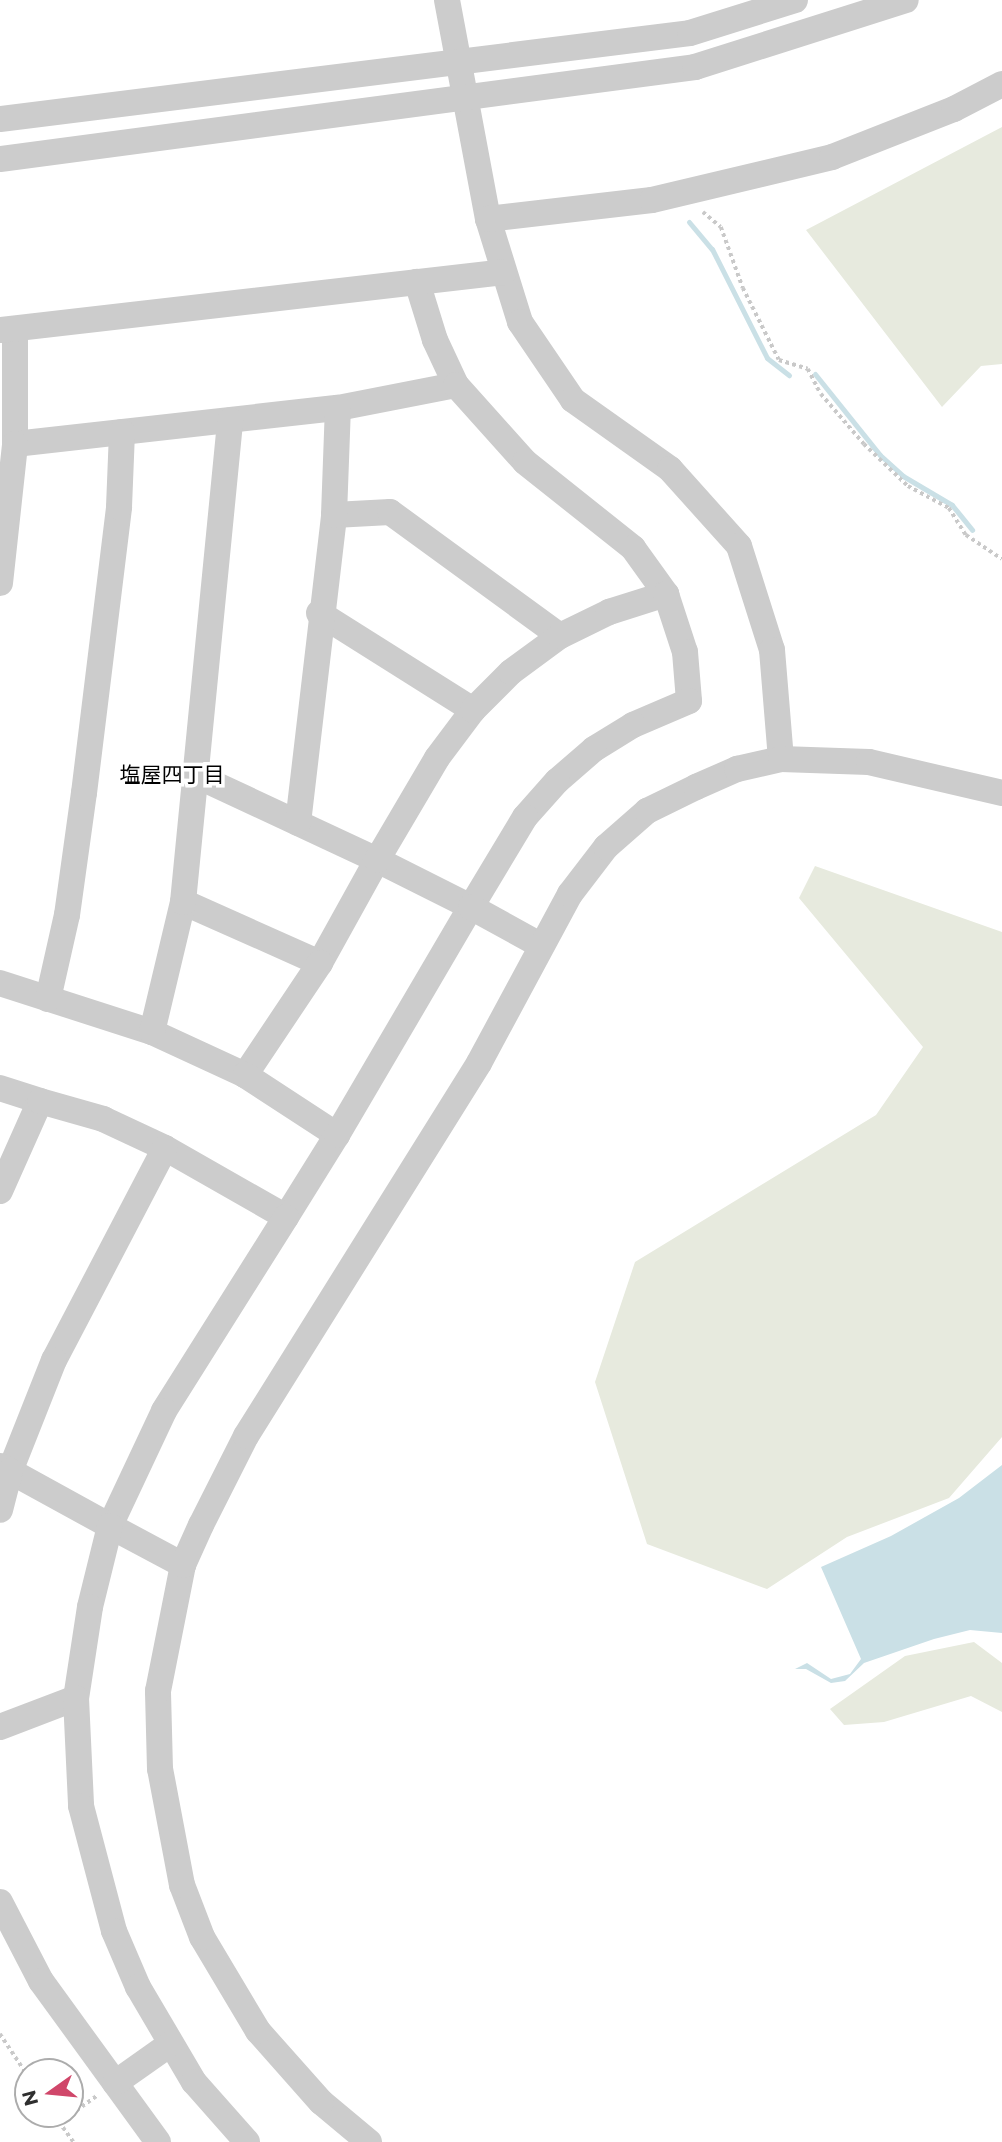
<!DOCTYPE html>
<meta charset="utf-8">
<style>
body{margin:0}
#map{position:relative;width:1002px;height:2142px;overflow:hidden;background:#fff;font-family:Montserrat,"Noto Sans JP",sans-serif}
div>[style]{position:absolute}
.green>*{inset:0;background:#e7eade}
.water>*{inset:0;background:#cae0e6}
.stream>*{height:5px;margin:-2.5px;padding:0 2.5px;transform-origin:2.5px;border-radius:2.5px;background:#cae0e6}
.path>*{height:3.5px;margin-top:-1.75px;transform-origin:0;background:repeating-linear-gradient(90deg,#c9c9c9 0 3.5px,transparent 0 7px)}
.minor>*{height:26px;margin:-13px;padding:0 13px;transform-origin:13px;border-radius:13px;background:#ccc}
span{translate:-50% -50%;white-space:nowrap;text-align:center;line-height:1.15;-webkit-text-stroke:7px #fff;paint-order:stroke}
.neighbourhood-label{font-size:21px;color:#000}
.north{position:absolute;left:14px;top:2058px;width:70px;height:70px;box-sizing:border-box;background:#fff;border:2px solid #acacac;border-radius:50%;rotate:255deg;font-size:19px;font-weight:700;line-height:28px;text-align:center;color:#2f2f2f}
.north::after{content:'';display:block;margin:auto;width:24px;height:32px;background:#d0476a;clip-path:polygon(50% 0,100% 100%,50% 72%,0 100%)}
</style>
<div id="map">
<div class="green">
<i style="clip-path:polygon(1002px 127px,1002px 364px,981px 366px,942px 407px,806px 230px)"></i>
<i style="clip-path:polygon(815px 866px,1002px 932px,1002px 1437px,949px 1498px,847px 1537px,767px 1589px,647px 1544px,595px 1382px,635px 1262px,876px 1115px,923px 1047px,799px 898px)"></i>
<i style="clip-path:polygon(974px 1642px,1002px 1663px,1002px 1712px,971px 1696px,884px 1722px,844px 1725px,830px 1709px,905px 1656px)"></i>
</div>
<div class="water">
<i style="clip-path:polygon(1002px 1465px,1002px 1633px,970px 1630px,934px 1639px,864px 1663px,845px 1681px,831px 1683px,806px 1669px,795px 1669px,807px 1663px,831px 1679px,850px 1674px,861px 1659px,821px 1567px,891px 1536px,959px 1498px)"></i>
</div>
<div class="stream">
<i style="left:689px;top:222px;width:35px;rotate:50deg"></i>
<i style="left:712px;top:249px;width:122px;rotate:63.2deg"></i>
<i style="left:767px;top:358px;width:28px;rotate:38deg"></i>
<i style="left:815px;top:374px;width:104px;rotate:51.3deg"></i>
<i style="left:880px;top:455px;width:31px;rotate:42deg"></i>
<i style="left:903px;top:476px;width:57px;rotate:30.6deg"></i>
<i style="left:952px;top:505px;width:32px;rotate:51deg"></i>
</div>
<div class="path">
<i style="left:703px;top:212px;width:23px;rotate:40deg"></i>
<i style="left:721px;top:227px;width:65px;rotate:70.2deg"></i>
<i style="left:743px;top:288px;width:80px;rotate:63.4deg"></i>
<i style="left:779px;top:360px;width:30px;rotate:17deg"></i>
<i style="left:808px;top:369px;width:28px;rotate:63deg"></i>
<i style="left:821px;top:394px;width:66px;rotate:49.3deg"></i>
<i style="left:864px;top:444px;width:61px;rotate:43.7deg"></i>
<i style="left:908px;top:486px;width:47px;rotate:28.2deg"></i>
<i style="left:949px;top:508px;width:32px;rotate:58deg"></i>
<i style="left:966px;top:535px;width:43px;rotate:33.7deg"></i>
<i style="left:0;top:2034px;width:50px;rotate:56.3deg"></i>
<i style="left:53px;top:2114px;width:11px;rotate:56deg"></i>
<i style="left:73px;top:2142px;width:24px;rotate:-126deg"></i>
<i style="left:59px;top:2123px;width:48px;rotate:-35.7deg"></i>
</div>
<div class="minor">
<i style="left:447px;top:0;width:223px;rotate:79.4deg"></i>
<i style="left:488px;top:219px;width:108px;rotate:72.7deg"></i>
<i style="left:520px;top:322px;width:94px;rotate:55.8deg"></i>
<i style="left:573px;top:400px;width:119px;rotate:35.4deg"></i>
<i style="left:670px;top:469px;width:103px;rotate:48.1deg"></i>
<i style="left:739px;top:546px;width:109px;rotate:72.4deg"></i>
<i style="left:772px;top:650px;width:109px;rotate:85.3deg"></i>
<i style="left:0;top:119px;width:695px;rotate:-7.1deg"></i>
<i style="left:690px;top:33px;width:110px;rotate:-17.4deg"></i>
<i style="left:0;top:159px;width:701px;rotate:-7.54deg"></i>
<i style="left:695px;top:67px;width:221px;rotate:-17.6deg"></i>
<i style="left:488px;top:219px;width:165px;rotate:-6.6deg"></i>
<i style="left:652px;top:200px;width:185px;rotate:-13.4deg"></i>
<i style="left:832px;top:157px;width:131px;rotate:-21.5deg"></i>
<i style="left:954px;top:109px;width:54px;rotate:-27.5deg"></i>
<i style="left:15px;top:329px;width:115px;rotate:90deg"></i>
<i style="left:15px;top:444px;width:325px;rotate:-6.4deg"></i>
<i style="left:338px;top:408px;width:120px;rotate:-11deg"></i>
<i style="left:456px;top:385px;width:50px;rotate:-115deg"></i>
<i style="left:435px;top:340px;width:61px;rotate:-107.2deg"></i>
<i style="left:0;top:330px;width:507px;rotate:-6.56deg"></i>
<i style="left:456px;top:385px;width:103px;rotate:48.1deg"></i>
<i style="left:525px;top:462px;width:138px;rotate:38.5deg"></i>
<i style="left:633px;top:548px;width:57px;rotate:54.3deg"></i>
<i style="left:334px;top:515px;width:56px;rotate:-3.1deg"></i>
<i style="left:390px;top:512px;width:210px;rotate:36.1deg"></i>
<i style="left:0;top:583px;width:140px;rotate:-83.8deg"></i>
<i style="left:319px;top:613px;width:182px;rotate:32.2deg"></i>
<i style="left:195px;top:775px;width:201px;rotate:25deg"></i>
<i style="left:377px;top:860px;width:118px;rotate:119deg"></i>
<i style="left:298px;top:823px;width:310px;rotate:-83.3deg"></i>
<i style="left:334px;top:515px;width:107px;rotate:-87.9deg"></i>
<i style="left:183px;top:902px;width:150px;rotate:24deg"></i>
<i style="left:320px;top:963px;width:135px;rotate:123.8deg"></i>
<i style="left:0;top:983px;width:160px;rotate:17.9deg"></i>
<i style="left:152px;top:1032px;width:102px;rotate:24.8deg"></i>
<i style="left:245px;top:1075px;width:110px;rotate:33.1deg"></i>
<i style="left:337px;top:1135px;width:97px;rotate:121.9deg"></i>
<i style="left:48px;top:999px;width:86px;rotate:-77.3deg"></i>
<i style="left:67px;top:915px;width:123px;rotate:-82.1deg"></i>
<i style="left:84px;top:793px;width:288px;rotate:-83deg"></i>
<i style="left:119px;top:507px;width:75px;rotate:-87.7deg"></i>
<i style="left:152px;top:1032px;width:134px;rotate:-76.6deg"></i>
<i style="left:183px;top:902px;width:484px;rotate:-84.4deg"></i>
<i style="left:0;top:1088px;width:42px;rotate:18deg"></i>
<i style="left:337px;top:1135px;width:264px;rotate:-59.6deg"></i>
<i style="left:471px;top:907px;width:105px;rotate:-153.4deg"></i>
<i style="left:377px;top:860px;width:118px;rotate:-59.5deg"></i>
<i style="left:437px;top:758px;width:60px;rotate:-53.1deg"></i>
<i style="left:473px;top:710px;width:54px;rotate:-45deg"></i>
<i style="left:511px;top:672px;width:61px;rotate:-36.3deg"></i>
<i style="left:560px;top:636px;width:55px;rotate:-26.1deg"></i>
<i style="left:609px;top:612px;width:60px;rotate:-17.5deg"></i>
<i style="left:666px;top:594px;width:61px;rotate:71.9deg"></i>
<i style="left:685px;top:652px;width:49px;rotate:85.3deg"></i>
<i style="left:689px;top:701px;width:61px;rotate:156.8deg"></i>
<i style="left:633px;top:725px;width:46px;rotate:148.4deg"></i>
<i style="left:594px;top:749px;width:49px;rotate:139.1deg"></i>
<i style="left:557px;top:781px;width:48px;rotate:131.6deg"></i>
<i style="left:525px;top:817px;width:105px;rotate:121deg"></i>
<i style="left:471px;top:907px;width:79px;rotate:28.8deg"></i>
<i style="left:165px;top:1148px;width:139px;rotate:29.7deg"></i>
<i style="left:286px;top:1217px;width:229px;rotate:122.2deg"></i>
<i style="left:164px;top:1411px;width:127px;rotate:115.2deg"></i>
<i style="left:110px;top:1526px;width:83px;rotate:28.1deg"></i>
<i style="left:0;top:1191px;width:98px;rotate:-66deg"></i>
<i style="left:40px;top:1101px;width:66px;rotate:15.9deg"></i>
<i style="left:103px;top:1119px;width:68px;rotate:25.1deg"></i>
<i style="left:165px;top:1148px;width:239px;rotate:117.6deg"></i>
<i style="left:54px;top:1360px;width:119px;rotate:111.6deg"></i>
<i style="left:10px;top:1471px;width:114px;rotate:28.8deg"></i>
<i style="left:110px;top:1526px;width:83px;rotate:103.9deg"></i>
<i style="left:90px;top:1607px;width:92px;rotate:98.7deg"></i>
<i style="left:0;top:1466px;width:11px;rotate:27deg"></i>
<i style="left:10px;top:1471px;width:40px;rotate:104.4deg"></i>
<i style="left:0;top:1727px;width:81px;rotate:-20.9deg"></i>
<i style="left:76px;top:1698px;width:108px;rotate:87.3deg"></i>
<i style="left:81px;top:1806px;width:129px;rotate:75.2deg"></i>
<i style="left:114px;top:1931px;width:61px;rotate:66.8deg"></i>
<i style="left:138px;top:1987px;width:110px;rotate:59.5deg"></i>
<i style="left:194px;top:2082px;width:80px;rotate:48.5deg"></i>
<i style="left:0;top:1902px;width:89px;rotate:62.6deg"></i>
<i style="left:41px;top:1981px;width:199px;rotate:54deg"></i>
<i style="left:115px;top:2083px;width:67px;rotate:-35.3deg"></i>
<i style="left:369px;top:2142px;width:62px;rotate:-140.2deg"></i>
<i style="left:321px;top:2102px;width:95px;rotate:-131.6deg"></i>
<i style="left:258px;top:2031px;width:109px;rotate:-120.8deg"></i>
<i style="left:202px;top:1937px;width:56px;rotate:-111deg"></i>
<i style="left:182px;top:1885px;width:118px;rotate:-100.7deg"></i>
<i style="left:160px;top:1769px;width:78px;rotate:-91.5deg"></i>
<i style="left:158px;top:1691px;width:128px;rotate:-78.8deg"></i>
<i style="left:183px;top:1565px;width:44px;rotate:-65.8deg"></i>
<i style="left:201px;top:1525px;width:100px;rotate:-63.2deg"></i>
<i style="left:246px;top:1436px;width:440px;rotate:-58deg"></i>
<i style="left:479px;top:1063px;width:192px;rotate:-61.7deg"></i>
<i style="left:570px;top:894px;width:59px;rotate:-52.5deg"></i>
<i style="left:606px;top:847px;width:55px;rotate:-41.3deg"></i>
<i style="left:647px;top:811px;width:55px;rotate:-26.1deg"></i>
<i style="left:696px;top:787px;width:45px;rotate:-23.7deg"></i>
<i style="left:737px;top:769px;width:45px;rotate:-12.8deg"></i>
<i style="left:781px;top:759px;width:88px;rotate:2deg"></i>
<i style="left:869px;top:762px;width:137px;rotate:13.1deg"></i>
</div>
<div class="neighbourhood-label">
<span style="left:172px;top:775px">塩屋四丁目</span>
</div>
<div class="north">N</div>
</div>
